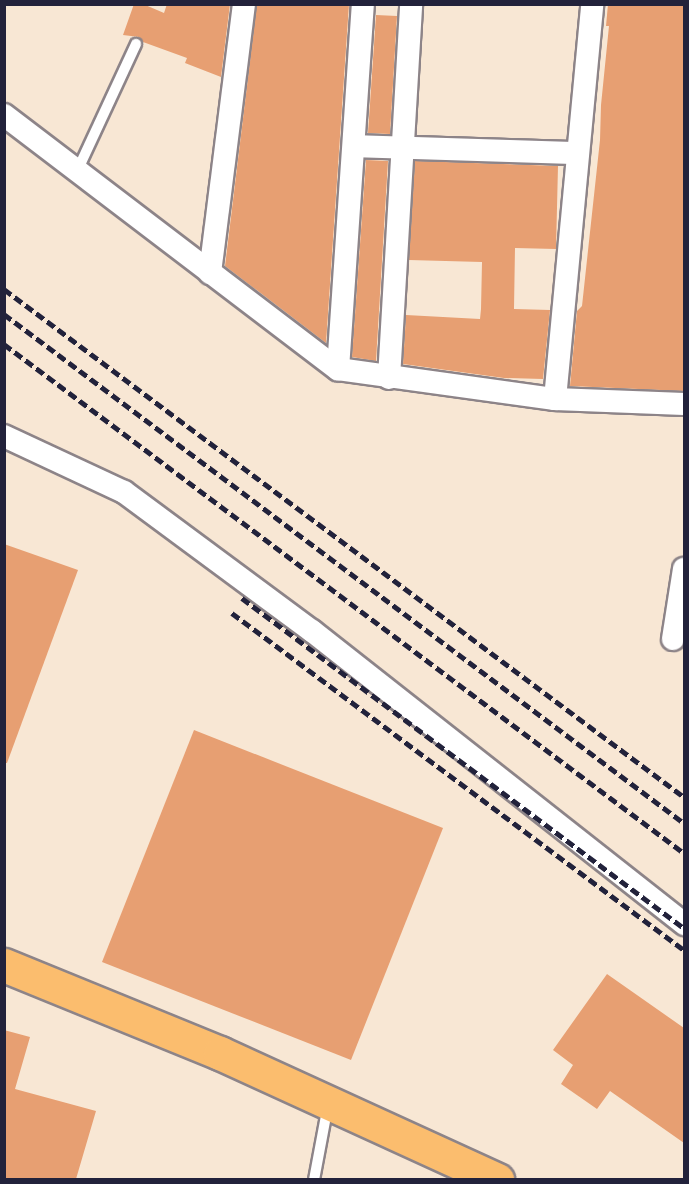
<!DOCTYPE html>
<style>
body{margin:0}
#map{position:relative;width:689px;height:1184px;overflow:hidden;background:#f8e7d4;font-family:"Architects Daughter",sans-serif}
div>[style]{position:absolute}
.building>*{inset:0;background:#e79f72}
.roads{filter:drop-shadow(2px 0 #8d8488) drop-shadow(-2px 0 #8d8488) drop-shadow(0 2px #8d8488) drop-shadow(0 -2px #8d8488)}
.lane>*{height:10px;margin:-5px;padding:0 5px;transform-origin:5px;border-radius:5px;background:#fff}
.street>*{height:22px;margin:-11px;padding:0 11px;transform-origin:11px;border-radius:11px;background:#fff}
.primary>*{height:33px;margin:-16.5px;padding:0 16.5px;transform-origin:16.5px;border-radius:16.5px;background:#fbbd6e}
.rail>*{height:4.5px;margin-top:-2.25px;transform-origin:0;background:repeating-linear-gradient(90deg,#22223b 0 9px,transparent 0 13.5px)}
span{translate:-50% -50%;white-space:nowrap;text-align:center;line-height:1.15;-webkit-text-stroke:5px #fdfcf7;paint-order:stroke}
.frame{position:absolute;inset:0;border:6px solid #22223b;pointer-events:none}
</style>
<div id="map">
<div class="building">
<i style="clip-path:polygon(134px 4px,143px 4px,164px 13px,167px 4px,230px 4px,221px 77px,185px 63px,187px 58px,143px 42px,139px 37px,123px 35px)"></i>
<i style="clip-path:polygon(257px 4px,349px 4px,326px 343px,225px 266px)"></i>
<i style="clip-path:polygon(608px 4px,684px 4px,684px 391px,570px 386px,577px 311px,582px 306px,600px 140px,601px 105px,609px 26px,606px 26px)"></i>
<i style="clip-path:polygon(376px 15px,397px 16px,390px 134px,368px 133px)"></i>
<i style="clip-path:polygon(366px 160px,388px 161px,376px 361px,352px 357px)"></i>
<i style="clip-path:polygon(415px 161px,558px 166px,556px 249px,515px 248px,514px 309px,550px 310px,543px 379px,504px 378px,403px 364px,406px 315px,480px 319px,481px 309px,482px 262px,409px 260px)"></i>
<i style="clip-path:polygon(4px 544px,78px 570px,7px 763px,4px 763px)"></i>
<i style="clip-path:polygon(194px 730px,443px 828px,351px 1060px,102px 962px)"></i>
<i style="clip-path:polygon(607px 974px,684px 1028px,684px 1143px,610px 1091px,597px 1109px,561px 1084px,573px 1065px,553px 1050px)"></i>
<i style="clip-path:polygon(4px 1030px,30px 1037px,15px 1089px,96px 1111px,76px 1179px,4px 1179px)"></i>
</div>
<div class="roads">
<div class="lane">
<i style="left:78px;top:169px;width:138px;rotate:-65.1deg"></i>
<i style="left:314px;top:1180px;width:76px;rotate:-79.4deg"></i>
</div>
<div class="street">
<i style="left:4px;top:115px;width:420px;rotate:37.3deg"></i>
<i style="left:338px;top:369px;width:219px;rotate:7.9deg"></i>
<i style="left:555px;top:399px;width:129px;rotate:2.2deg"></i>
<i style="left:354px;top:146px;width:224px;rotate:1.8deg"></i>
<i style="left:210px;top:273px;width:271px;rotate:-82.8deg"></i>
<i style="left:338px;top:369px;width:366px;rotate:-86.1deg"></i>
<i style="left:389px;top:378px;width:375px;rotate:-86.6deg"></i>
<i style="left:555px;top:399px;width:397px;rotate:-84.6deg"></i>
<i style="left:4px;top:436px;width:132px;rotate:25deg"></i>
<i style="left:124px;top:492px;width:234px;rotate:36.5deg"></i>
<i style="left:312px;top:631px;width:474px;rotate:38.2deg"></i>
<i style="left:673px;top:639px;width:71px;rotate:-81.1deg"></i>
</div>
<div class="primary">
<i style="left:4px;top:965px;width:233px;rotate:22.2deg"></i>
<i style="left:220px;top:1053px;width:305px;rotate:24.6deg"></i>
</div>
</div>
<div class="rail">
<i style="left:4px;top:289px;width:849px;rotate:36.76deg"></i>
<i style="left:4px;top:314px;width:849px;rotate:36.82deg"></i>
<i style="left:4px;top:344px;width:849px;rotate:36.82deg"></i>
<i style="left:242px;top:598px;width:552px;rotate:36.75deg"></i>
<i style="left:232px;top:613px;width:564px;rotate:36.71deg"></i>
</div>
<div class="frame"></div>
</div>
